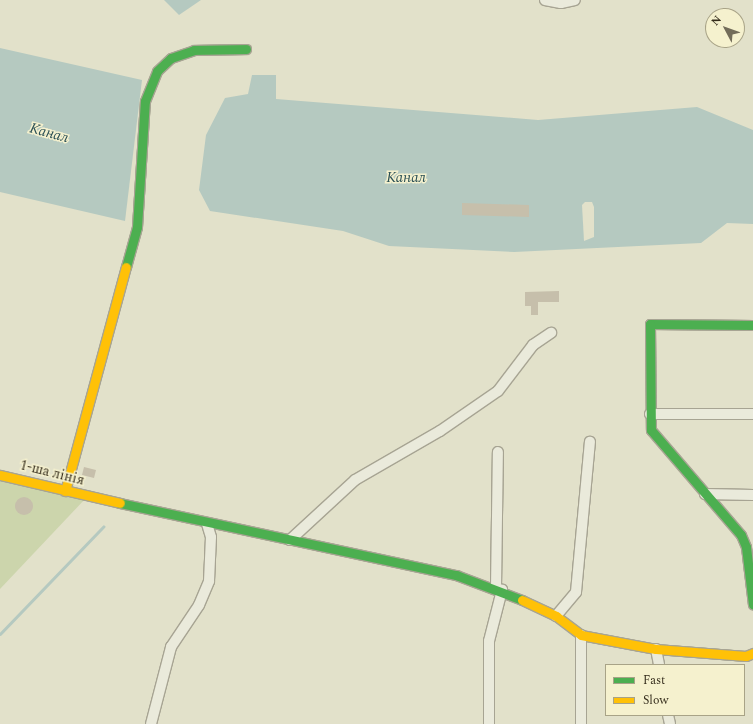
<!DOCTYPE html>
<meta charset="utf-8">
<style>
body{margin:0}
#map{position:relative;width:753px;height:724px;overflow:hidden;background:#e2e1ca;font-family:Spectral,serif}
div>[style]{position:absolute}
.green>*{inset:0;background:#ccd5ac}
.water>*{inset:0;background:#b5c9c0}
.pier>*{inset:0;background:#e2e1ca}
.stream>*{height:2.5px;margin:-1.25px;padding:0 1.25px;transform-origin:1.25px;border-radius:1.25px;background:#b5c9c0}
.building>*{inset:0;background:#c6bfab}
.round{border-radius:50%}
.roads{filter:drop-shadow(1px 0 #a7a493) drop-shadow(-1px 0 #a7a493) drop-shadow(0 1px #a7a493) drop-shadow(0 -1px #a7a493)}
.street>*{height:10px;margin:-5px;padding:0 5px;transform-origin:5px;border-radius:5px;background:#eaeadb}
.fast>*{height:9px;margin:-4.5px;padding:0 4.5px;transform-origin:4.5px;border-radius:4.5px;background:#4caf50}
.slow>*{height:9px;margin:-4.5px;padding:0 4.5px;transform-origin:4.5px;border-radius:4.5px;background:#ffc107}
span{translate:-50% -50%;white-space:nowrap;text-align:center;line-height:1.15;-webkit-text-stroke:3px #f5f1ce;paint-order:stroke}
.street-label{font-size:14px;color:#352d1c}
.water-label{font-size:15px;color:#2b5055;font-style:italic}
.legend{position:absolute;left:605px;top:664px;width:140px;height:52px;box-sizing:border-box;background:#f5f1ce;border:1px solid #a8a387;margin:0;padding:5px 7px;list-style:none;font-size:12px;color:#352d1c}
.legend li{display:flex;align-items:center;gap:8px;height:20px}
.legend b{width:20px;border:1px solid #a8a387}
.north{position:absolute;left:705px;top:8px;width:40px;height:40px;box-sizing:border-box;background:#f5f1ce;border:1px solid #a8a387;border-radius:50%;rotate:311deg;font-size:11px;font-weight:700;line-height:16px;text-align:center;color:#352d1c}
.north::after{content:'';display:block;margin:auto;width:14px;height:18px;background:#726c59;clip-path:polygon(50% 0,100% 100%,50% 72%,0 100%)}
</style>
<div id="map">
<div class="green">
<i style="clip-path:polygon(0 478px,86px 498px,0 589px)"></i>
</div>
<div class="water">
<i style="clip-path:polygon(164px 0,201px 0,179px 15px)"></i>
<i style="clip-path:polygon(0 48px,142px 80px,125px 221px,0 192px)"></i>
<i style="clip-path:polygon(252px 75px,276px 75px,276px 99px,538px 120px,697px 107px,753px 130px,753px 224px,727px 223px,701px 243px,514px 252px,389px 246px,343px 231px,210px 211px,199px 190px,206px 135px,225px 98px,248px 94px)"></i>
</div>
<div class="pier">
<i style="clip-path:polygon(585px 202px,592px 202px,594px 207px,594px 237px,584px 241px,582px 205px)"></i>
</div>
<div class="stream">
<i style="left:0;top:634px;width:149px;rotate:-46.1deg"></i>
</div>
<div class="building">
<i style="clip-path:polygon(462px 203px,529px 205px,529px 217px,462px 215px)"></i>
<i style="clip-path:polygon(559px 291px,559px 302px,538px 302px,538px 315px,531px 315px,531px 306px,525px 306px,525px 292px)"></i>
<i style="clip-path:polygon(84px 467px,96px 470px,94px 478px,82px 475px)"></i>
<i class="round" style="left:15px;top:497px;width:18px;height:18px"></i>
</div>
<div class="roads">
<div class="street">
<i style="left:545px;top:0;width:16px;rotate:11deg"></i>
<i style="left:561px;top:3px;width:14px;rotate:-12deg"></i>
<i style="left:650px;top:414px;width:103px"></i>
<i style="left:705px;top:494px;width:48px;rotate:1.2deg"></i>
<i style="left:290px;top:540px;width:88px;rotate:-42.7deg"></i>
<i style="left:355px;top:480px;width:98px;rotate:-30deg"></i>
<i style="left:440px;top:431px;width:70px;rotate:-34.6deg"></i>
<i style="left:498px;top:391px;width:58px;rotate:-52.7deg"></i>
<i style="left:533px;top:345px;width:22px;rotate:-34deg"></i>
<i style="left:556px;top:616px;width:31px;rotate:-50deg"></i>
<i style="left:576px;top:592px;width:151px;rotate:-84.7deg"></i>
<i style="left:656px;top:649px;width:16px;rotate:79deg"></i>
<i style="left:668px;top:715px;width:9px;rotate:77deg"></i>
<i style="left:151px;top:724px;width:80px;rotate:-75.4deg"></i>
<i style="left:171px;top:647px;width:50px;rotate:-56.3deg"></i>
<i style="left:199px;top:605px;width:26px;rotate:-67deg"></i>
<i style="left:209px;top:581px;width:44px;rotate:-87.4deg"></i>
<i style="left:211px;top:537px;width:14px;rotate:-107deg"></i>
<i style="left:489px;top:724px;width:83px;rotate:-90deg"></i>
<i style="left:489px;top:641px;width:53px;rotate:-75.7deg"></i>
<i style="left:502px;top:590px;width:6px;rotate:-162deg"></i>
<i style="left:496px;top:588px;width:136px;rotate:-89.2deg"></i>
<i style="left:581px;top:724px;width:89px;rotate:-90deg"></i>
</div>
<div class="fast">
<i style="left:126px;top:267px;width:41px;rotate:-74.6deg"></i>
<i style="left:137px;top:227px;width:126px;rotate:-86.4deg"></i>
<i style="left:145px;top:101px;width:32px;rotate:-68deg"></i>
<i style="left:157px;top:71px;width:19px;rotate:-43deg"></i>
<i style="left:171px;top:58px;width:24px;rotate:-19deg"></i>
<i style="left:194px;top:50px;width:52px;rotate:-1.1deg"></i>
<i style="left:753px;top:325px;width:103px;rotate:-179.4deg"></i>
<i style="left:650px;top:324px;width:106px;rotate:89.5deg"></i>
<i style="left:651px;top:430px;width:138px;rotate:49.4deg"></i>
<i style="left:741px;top:535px;width:13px;rotate:67deg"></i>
<i style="left:746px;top:547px;width:58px;rotate:83.1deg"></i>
<i style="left:120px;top:503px;width:344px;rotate:12.1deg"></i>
<i style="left:456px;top:575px;width:71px;rotate:20.7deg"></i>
</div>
<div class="slow">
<i style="left:0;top:475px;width:123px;rotate:13.1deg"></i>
<i style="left:65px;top:491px;width:232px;rotate:-74.8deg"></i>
<i style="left:522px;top:600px;width:38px;rotate:25deg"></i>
<i style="left:556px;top:616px;width:31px;rotate:37deg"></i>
<i style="left:581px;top:635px;width:76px;rotate:10.6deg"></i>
<i style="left:656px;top:649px;width:90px;rotate:4.4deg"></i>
<i style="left:746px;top:656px;width:8px;rotate:-23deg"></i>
</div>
</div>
<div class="street-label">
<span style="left:52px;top:473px;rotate:14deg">1-ша лінія</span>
</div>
<div class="water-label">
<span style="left:49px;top:133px;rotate:15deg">Канал</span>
<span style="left:406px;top:178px">Канал</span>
</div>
<ul class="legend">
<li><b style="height:5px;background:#4caf50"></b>Fast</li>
<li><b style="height:5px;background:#ffc107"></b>Slow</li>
</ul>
<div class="north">N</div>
</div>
